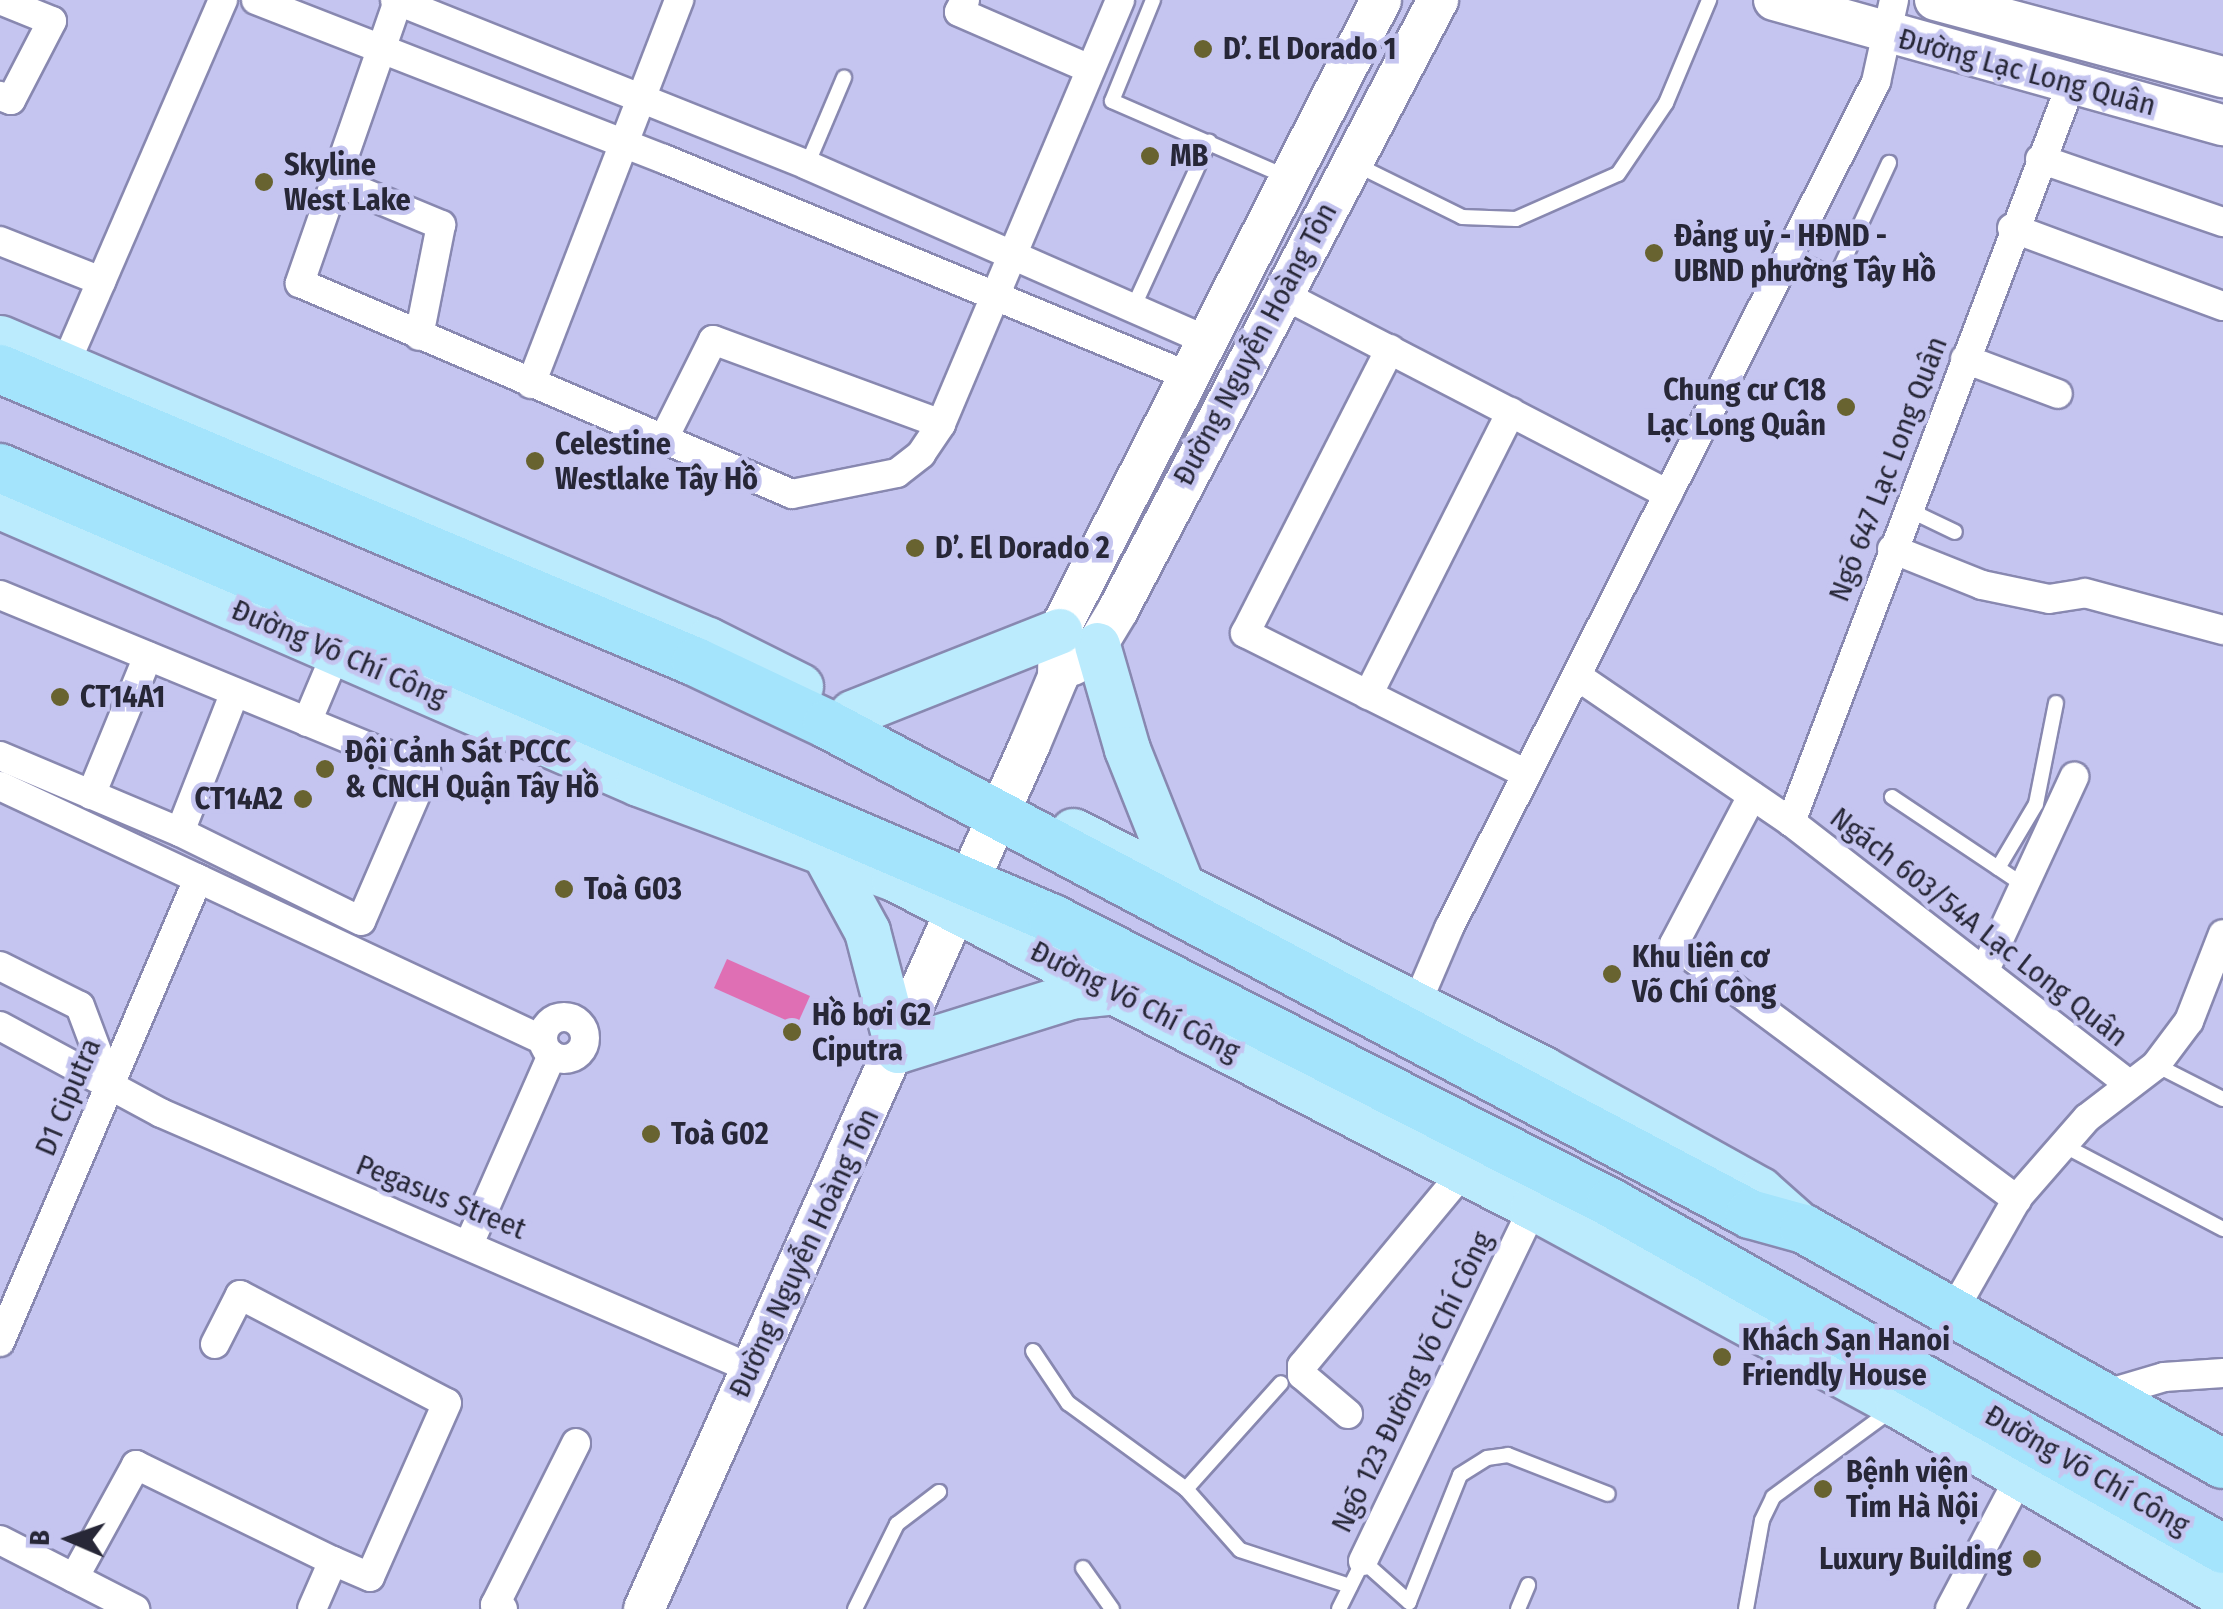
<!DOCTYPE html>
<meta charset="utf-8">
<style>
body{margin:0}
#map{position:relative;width:2223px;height:1609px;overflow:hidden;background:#c5c5f0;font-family:"Fira Sans Condensed",sans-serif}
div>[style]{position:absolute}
.water>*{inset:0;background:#df6fb4}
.roads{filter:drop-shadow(2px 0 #8888b0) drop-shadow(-2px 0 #8888b0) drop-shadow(0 2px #8888b0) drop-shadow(0 -2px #8888b0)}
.service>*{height:14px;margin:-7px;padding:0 7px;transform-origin:7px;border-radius:7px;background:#fff}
.minor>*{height:28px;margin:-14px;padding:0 14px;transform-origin:14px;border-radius:14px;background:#fff}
.minor>.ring{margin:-14px;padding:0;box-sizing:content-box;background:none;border:28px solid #fff;border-radius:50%}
.secondary>*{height:40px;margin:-20px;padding:0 20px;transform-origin:20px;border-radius:20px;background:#fff}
.primary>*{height:45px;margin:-22.5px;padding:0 22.5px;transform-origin:22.5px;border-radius:22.5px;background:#bbebfd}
.trunk>*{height:48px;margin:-24px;padding:0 24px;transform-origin:24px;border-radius:24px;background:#a4e4fc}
.dots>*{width:28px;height:28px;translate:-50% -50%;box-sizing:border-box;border:5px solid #c5c5f0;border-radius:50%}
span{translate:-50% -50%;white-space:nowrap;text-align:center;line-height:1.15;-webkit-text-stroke:9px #c5c5f0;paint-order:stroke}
.poi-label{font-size:30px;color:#272737;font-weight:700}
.left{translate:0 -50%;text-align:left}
.right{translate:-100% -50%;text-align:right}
.street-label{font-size:30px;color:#272737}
.north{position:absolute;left:20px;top:1489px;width:100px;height:100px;-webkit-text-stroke:8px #c5c5f0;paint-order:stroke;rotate:272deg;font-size:28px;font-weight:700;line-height:40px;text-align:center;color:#272737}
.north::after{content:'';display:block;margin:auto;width:35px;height:45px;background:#272737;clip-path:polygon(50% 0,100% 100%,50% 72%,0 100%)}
</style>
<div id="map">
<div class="water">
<i style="clip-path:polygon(727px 959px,810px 996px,797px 1025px,714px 988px)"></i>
</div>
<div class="roads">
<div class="service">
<i style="left:1153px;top:0;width:109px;rotate:112.1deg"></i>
<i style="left:1112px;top:101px;width:191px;rotate:23.5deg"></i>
<i style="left:807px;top:165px;width:95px;rotate:-67deg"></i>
<i style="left:1357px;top:165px;width:117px;rotate:26.3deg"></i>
<i style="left:1462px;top:217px;width:54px;rotate:2.1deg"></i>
<i style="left:1516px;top:219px;width:111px;rotate:-23.8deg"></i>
<i style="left:1618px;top:174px;width:86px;rotate:-55.9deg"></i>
<i style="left:1666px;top:103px;width:112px;rotate:-67.3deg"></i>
<i style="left:1789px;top:255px;width:52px;rotate:25.1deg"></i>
<i style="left:1836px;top:277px;width:126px;rotate:-65.1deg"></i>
<i style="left:1133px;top:308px;width:183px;rotate:-65.4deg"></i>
<i style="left:1907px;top:509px;width:53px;rotate:25.6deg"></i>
<i style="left:1892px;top:797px;width:160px;rotate:33.8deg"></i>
<i style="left:1998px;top:868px;width:74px;rotate:-59.3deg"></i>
<i style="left:2036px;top:804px;width:103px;rotate:-78.8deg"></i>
<i style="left:2156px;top:1065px;width:75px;rotate:26.9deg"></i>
<i style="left:2063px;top:1145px;width:181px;rotate:27.7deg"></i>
<i style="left:1033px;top:1351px;width:63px;rotate:56.1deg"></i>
<i style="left:1068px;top:1403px;width:146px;rotate:36.1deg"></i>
<i style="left:1186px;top:1489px;width:81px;rotate:48.5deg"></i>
<i style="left:1240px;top:1550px;width:116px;rotate:18.1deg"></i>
<i style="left:1186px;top:1489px;width:142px;rotate:-48.1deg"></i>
<i style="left:1083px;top:1568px;width:50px;rotate:54.7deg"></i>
<i style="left:855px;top:1609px;width:95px;rotate:-63.7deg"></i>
<i style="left:897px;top:1524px;width:53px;rotate:-37.3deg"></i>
<i style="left:1339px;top:1609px;width:54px;rotate:-63.4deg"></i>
<i style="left:1363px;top:1561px;width:62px;rotate:41.7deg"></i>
<i style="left:1409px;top:1602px;width:137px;rotate:-68.1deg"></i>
<i style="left:1460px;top:1475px;width:32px;rotate:-32deg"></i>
<i style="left:1487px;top:1458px;width:21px;rotate:-8deg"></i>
<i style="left:1508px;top:1455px;width:107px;rotate:21.3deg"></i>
<i style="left:1518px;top:1609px;width:26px;rotate:-67deg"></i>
<i style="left:1746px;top:1609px;width:90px;rotate:-79.8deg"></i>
<i style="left:1762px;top:1520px;width:25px;rotate:-64deg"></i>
<i style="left:1773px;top:1497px;width:145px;rotate:-36.3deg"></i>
</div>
<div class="minor">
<i style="left:0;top:0;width:56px;rotate:22deg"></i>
<i style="left:52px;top:21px;width:89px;rotate:117.4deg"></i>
<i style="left:11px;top:100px;width:12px;rotate:-160deg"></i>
<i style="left:256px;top:0;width:438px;rotate:21.3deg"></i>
<i style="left:664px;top:159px;width:565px;rotate:22.48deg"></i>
<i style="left:395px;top:0;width:444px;rotate:21.8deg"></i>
<i style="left:807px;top:165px;width:433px;rotate:23.7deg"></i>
<i style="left:965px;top:0;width:13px;rotate:117deg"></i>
<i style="left:959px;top:12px;width:143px;rotate:23.5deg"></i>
<i style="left:398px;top:1px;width:299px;rotate:109.2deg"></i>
<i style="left:300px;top:283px;width:535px;rotate:23.21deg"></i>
<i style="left:792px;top:494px;width:107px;rotate:-11.3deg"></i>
<i style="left:897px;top:473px;width:31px;rotate:-38deg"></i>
<i style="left:921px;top:454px;width:36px;rotate:-56deg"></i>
<i style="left:941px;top:424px;width:460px;rotate:-67.1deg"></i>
<i style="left:2040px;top:159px;width:194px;rotate:19deg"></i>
<i style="left:335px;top:181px;width:115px;rotate:22.5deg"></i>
<i style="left:441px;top:225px;width:113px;rotate:101.2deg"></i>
<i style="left:2012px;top:228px;width:225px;rotate:20.3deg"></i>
<i style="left:0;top:241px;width:109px;rotate:21.6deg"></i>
<i style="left:1280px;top:293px;width:437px;rotate:27.4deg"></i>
<i style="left:1390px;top:349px;width:319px;rotate:117deg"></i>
<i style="left:1245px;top:633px;width:315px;rotate:26.6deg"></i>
<i style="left:1965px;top:359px;width:99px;rotate:20.6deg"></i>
<i style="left:65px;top:365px;width:398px;rotate:-66.6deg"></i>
<i style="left:531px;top:384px;width:412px;rotate:-68.9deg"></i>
<i style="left:662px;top:442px;width:114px;rotate:-63.4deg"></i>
<i style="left:713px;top:340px;width:243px;rotate:20.2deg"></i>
<i style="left:1892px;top:549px;width:97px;rotate:21.8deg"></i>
<i style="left:1982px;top:585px;width:68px;rotate:11.8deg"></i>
<i style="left:2049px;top:599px;width:36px;rotate:-9deg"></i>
<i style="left:2085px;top:593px;width:143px;rotate:15deg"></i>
<i style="left:0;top:595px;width:461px;rotate:22.4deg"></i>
<i style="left:426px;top:771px;width:163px;rotate:113.4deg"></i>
<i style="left:361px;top:921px;width:202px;rotate:-153.8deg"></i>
<i style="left:180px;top:832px;width:195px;rotate:-157.1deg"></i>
<i style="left:1577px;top:676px;width:259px;rotate:34.3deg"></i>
<i style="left:1791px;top:822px;width:425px;rotate:37.8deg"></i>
<i style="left:1368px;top:695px;width:317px;rotate:-63.2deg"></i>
<i style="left:307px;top:722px;width:75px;rotate:-67.2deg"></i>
<i style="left:0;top:786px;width:599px;rotate:25.07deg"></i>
<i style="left:91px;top:795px;width:150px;rotate:-67.7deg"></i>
<i style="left:1752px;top:796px;width:167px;rotate:117.8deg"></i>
<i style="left:1674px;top:944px;width:428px;rotate:36.7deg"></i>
<i style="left:1791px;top:822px;width:789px;rotate:-69.22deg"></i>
<i style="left:180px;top:832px;width:150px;rotate:-68.6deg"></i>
<i style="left:0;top:966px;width:89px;rotate:26.6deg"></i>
<i style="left:80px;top:1006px;width:82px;rotate:69.4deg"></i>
<i style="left:1985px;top:970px;width:213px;rotate:-65.2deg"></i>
<i style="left:1417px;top:1003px;width:82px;rotate:-66.9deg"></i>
<i style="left:1449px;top:928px;width:948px;rotate:-63.22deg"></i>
<i style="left:1876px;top:82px;width:84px;rotate:-77.6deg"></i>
<i class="ring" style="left:543px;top:1017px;width:14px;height:14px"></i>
<i style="left:0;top:1026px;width:183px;rotate:28.4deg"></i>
<i style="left:161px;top:1113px;width:642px;rotate:23.41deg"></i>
<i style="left:469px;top:1244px;width:206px;rotate:-66.3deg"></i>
<i style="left:1951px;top:1315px;width:136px;rotate:-60.4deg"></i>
<i style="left:2018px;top:1197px;width:105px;rotate:-48.9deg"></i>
<i style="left:2087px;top:1118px;width:87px;rotate:-37.5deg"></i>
<i style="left:2156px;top:1065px;width:55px;rotate:-53.1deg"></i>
<i style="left:2189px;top:1021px;width:93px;rotate:-68.7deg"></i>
<i style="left:0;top:1342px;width:504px;rotate:-66.85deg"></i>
<i style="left:215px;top:1344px;width:55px;rotate:-63deg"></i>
<i style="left:240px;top:1295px;width:233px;rotate:27.6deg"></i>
<i style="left:447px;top:1403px;width:190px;rotate:113.9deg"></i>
<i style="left:370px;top:1577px;width:40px;rotate:-156.6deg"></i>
<i style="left:2100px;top:1396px;width:67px;rotate:-16.5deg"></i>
<i style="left:2164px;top:1377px;width:59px;rotate:-3.9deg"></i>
<i style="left:1348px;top:1414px;width:60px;rotate:-139.7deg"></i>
<i style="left:1302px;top:1375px;width:9px;rotate:-90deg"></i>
<i style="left:1302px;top:1366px;width:254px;rotate:-50.3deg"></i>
<i style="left:0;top:1540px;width:152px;rotate:27.1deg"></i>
<i style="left:1363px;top:1561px;width:393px;rotate:-64.3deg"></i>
<i style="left:74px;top:1578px;width:129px;rotate:-61.2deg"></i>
<i style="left:136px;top:1465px;width:219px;rotate:26deg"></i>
<i style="left:333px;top:1561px;width:52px;rotate:113.6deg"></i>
<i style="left:503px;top:1609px;width:9px;rotate:-153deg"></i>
<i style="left:495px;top:1605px;width:181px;rotate:-63.4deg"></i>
<i style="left:1950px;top:1609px;width:150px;rotate:-62.2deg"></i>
</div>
<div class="secondary">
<i style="left:1774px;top:0;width:466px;rotate:15.6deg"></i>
<i style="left:1935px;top:0;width:298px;rotate:15deg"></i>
<i style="left:1073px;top:665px;width:31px;rotate:-40deg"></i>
<i style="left:1097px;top:645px;width:41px;rotate:-59deg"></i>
<i style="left:1118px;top:610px;width:689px;rotate:-62.32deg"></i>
<i style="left:644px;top:1609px;width:947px;rotate:-65.95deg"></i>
<i style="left:1030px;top:744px;width:73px;rotate:-67.3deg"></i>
<i style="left:1058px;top:677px;width:46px;rotate:-88.8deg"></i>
<i style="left:1059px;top:631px;width:708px;rotate:-62.96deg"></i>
</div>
<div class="primary">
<i style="left:0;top:338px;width:770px;rotate:23.1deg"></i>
<i style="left:708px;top:640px;width:103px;rotate:26.6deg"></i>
<i style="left:0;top:506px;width:696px;rotate:23.47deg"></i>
<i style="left:638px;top:783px;width:273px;rotate:20.4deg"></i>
<i style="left:894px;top:878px;width:719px;rotate:27.24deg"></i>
<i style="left:1533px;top:1207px;width:415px;rotate:28.5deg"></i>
<i style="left:1898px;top:1405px;width:376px;rotate:30.3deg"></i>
<i style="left:1097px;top:645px;width:108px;rotate:73.9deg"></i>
<i style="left:1127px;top:749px;width:141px;rotate:68.3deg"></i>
<i style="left:852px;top:713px;width:223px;rotate:-21.6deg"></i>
<i style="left:1073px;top:831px;width:527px;rotate:26.86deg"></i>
<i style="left:1543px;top:1069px;width:248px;rotate:29.1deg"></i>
<i style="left:1760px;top:1190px;width:59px;rotate:41.6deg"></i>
<i style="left:823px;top:850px;width:92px;rotate:61.5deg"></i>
<i style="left:867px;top:931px;width:123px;rotate:75.4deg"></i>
<i style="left:898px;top:1050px;width:180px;rotate:-17.4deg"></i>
<i style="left:1070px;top:996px;width:46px;rotate:-6.2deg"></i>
</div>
<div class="trunk">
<i style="left:0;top:369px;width:755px;rotate:22.83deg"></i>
<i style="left:696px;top:662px;width:145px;rotate:25.3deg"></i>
<i style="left:827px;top:724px;width:1045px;rotate:27.96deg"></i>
<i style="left:1750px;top:1214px;width:56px;rotate:15.5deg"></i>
<i style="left:1804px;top:1229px;width:480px;rotate:29.3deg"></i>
<i style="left:0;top:468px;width:1146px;rotate:23.19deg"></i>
<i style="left:1053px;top:919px;width:626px;rotate:26.97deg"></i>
<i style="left:1611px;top:1203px;width:703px;rotate:29.48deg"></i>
</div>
</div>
<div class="dots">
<i style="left:1203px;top:49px;background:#686330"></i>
<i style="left:1150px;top:156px;background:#686330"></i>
<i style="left:264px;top:182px;background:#686330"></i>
<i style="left:1654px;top:253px;background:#686330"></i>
<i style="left:1846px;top:407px;background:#686330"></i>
<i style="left:535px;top:461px;background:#686330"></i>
<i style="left:915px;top:548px;background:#686330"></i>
<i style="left:60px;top:697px;background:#686330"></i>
<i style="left:325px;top:769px;background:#686330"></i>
<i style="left:303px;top:799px;background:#686330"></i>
<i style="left:564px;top:889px;background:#686330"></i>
<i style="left:1612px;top:974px;background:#686330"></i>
<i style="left:792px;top:1032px;background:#686330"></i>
<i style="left:651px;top:1134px;background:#686330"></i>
<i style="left:1722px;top:1357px;background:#686330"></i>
<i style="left:1823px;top:1489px;background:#686330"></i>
<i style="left:2032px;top:1559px;background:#686330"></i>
</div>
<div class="poi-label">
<span class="left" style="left:1223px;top:49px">D’. El Dorado 1</span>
<span class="left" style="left:1170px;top:156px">MB</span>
<span class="left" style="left:284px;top:182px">Skyline<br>West Lake</span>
<span class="left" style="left:1674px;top:253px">Đảng uỷ - HĐND -<br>UBND phường Tây Hồ</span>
<span class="right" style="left:1826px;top:407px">Chung cư C18<br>Lạc Long Quân</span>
<span class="left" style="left:555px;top:461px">Celestine<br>Westlake Tây Hồ</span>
<span class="left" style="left:935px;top:548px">D’. El Dorado 2</span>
<span class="left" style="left:80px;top:697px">CT14A1</span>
<span class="left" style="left:345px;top:769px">Đội Cảnh Sát PCCC<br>&amp; CNCH Quận Tây Hồ</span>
<span class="right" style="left:283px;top:799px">CT14A2</span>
<span class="left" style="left:584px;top:889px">Toà G03</span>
<span class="left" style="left:1632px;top:974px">Khu liên cơ<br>Võ Chí Công</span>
<span class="left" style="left:812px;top:1032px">Hồ bơi G2<br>Ciputra</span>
<span class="left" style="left:671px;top:1134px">Toà G02</span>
<span class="left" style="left:1742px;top:1357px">Khách Sạn Hanoi<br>Friendly House</span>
<span class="left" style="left:1846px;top:1489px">Bệnh viện<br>Tim Hà Nội</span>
<span class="right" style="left:2012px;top:1559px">Luxury Building</span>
</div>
<div class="street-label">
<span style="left:2027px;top:72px;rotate:15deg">Đường Lạc Long Quân</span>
<span style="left:1255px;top:344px;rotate:-62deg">Đường Nguyễn Hoàng Tôn</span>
<span style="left:1888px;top:469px;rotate:-69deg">Ngõ 647 Lạc Long Quân</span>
<span style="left:339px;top:653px;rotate:23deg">Đường Võ Chí Công</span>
<span style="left:1979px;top:927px;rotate:38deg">Ngách 603/54A Lạc Long Quân</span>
<span style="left:1135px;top:1001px;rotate:27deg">Đường Võ Chí Công</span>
<span style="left:68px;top:1097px;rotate:-67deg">D1 Ciputra</span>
<span style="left:441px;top:1197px;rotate:22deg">Pegasus Street</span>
<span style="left:804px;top:1253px;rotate:-65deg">Đường Nguyễn Hoàng Tôn</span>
<span style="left:1412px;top:1382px;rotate:-64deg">Ngõ 123 Đường Võ Chí Công</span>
<span style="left:2087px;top:1470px;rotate:30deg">Đường Võ Chí Công</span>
</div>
<div class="north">B</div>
</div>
